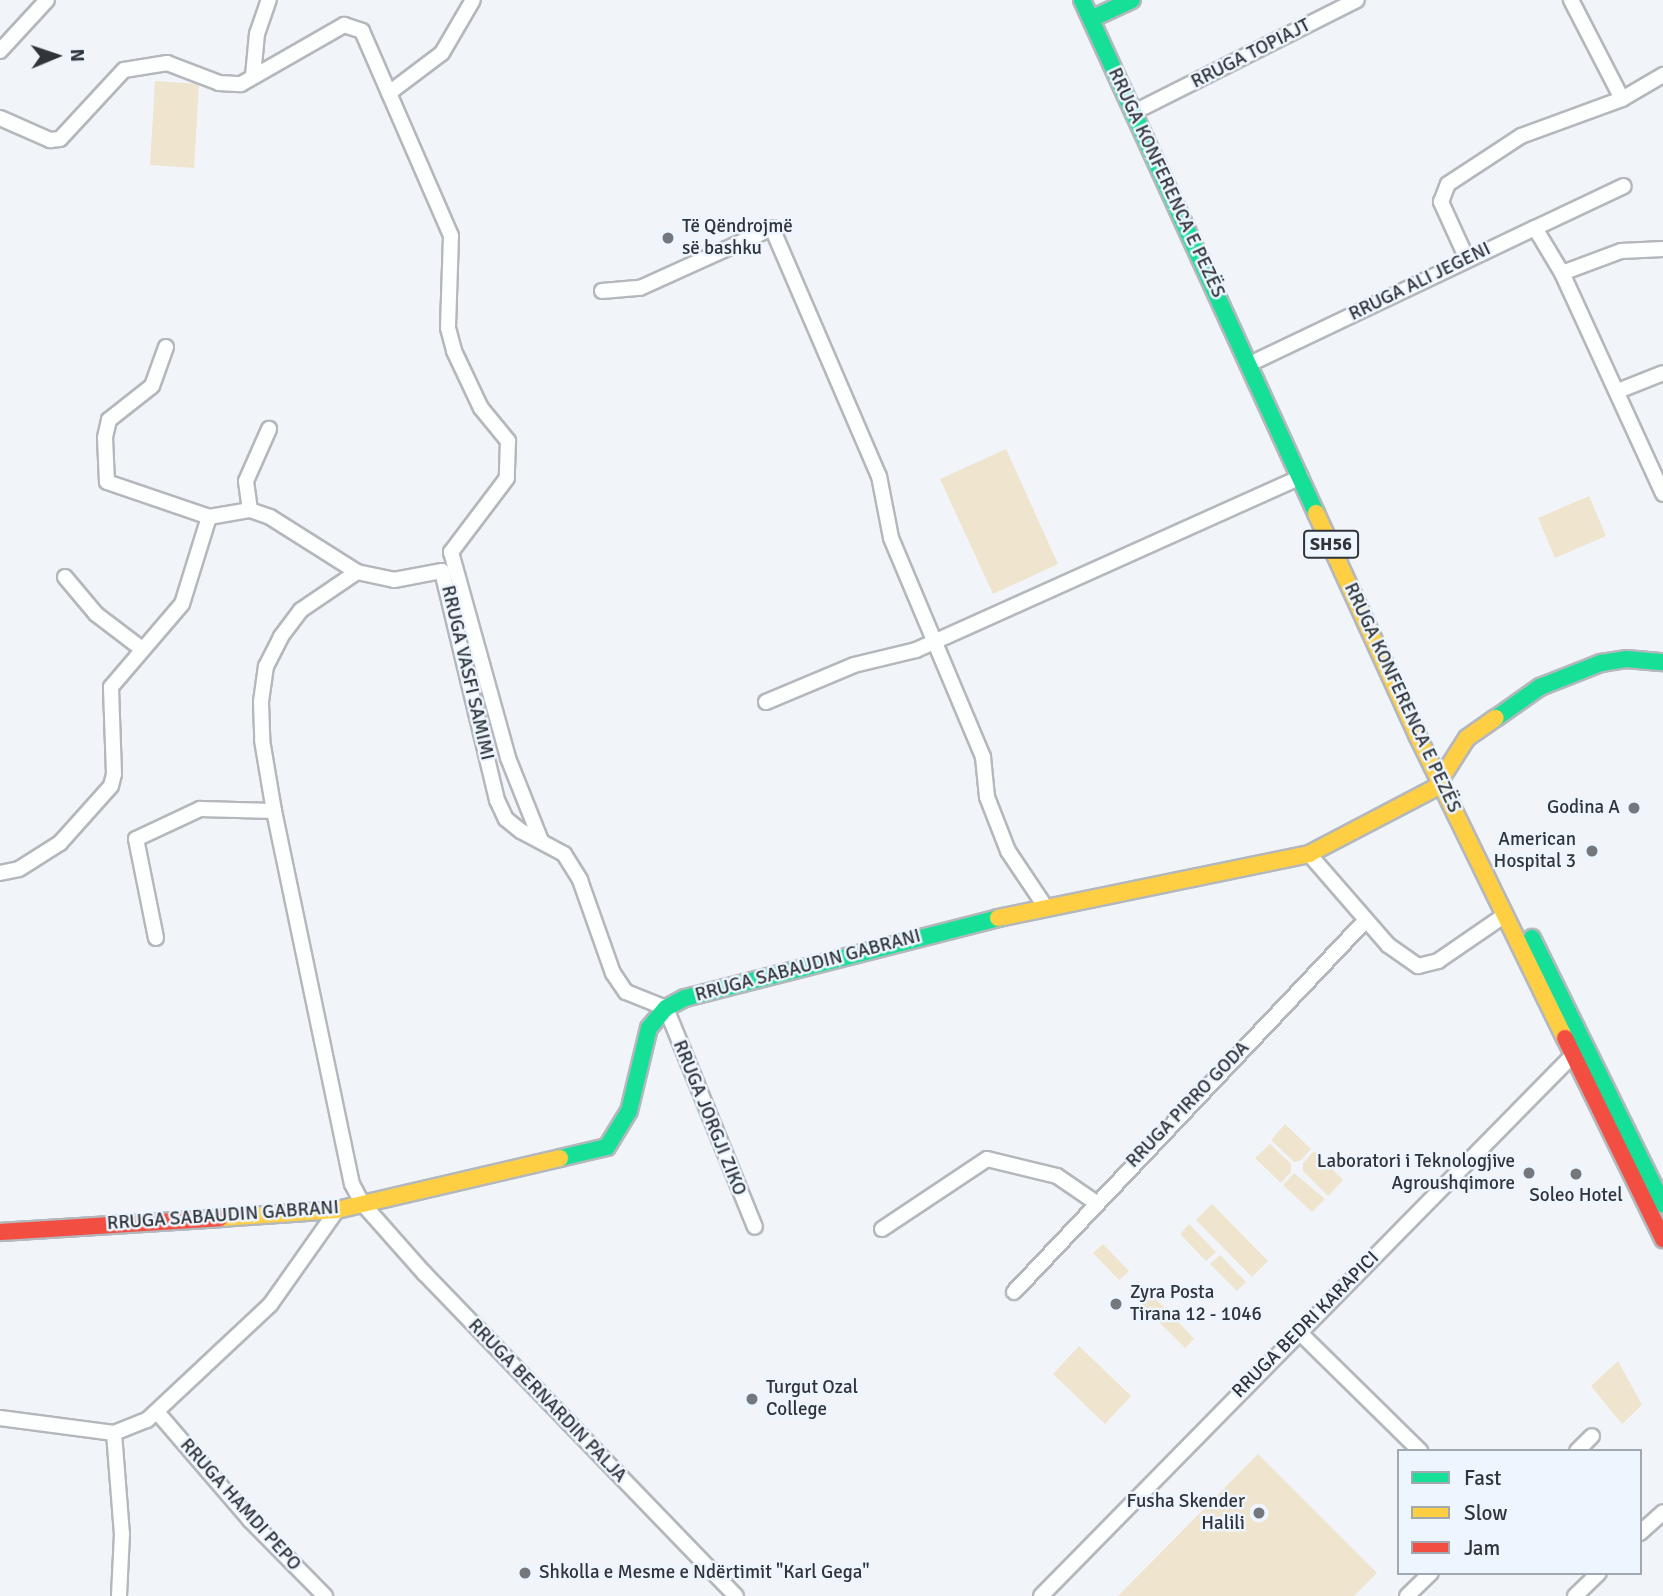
<!DOCTYPE html>
<meta charset="utf-8">
<style>
body{margin:0}
#map{position:relative;width:1663px;height:1596px;overflow:hidden;background:#f1f5fa;font-family:Signika,sans-serif}
div>[style]{position:absolute}
.green>*{inset:0;background:#efe4cd}
.roads{filter:drop-shadow(2px 0 #b4b8bc) drop-shadow(-2px 0 #b4b8bc) drop-shadow(0 2px #b4b8bc) drop-shadow(0 -2px #b4b8bc)}
.street>*{height:14px;margin:-7px;padding:0 7px;transform-origin:7px;border-radius:7px;background:#fdfefe}
.fast>*{height:16px;margin:-8px;padding:0 8px;transform-origin:8px;border-radius:8px;background:#16e098}
.slow>*{height:16px;margin:-8px;padding:0 8px;transform-origin:8px;border-radius:8px;background:#ffcf43}
.jam>*{height:16px;margin:-8px;padding:0 8px;transform-origin:8px;border-radius:8px;background:#f24e42}
.dots>*{width:19px;height:19px;translate:-50% -50%;box-sizing:border-box;border:4px solid #edf5fe;border-radius:50%}
span{translate:-50% -50%;white-space:nowrap;text-align:center;line-height:1.15;-webkit-text-stroke:5px #edf5fe;paint-order:stroke}
.shield-label span{padding:2px 5px;background:#edf5fe;border:2px solid;border-radius:5px;-webkit-text-stroke-width:0}
.shield-label{font-size:18px;color:#313539;font-weight:700}
.street-label{font-size:19px;color:#313539}
.poi-label{font-size:19px;color:#313539}
.left{translate:0 -50%;text-align:left}
.right{translate:-100% -50%;text-align:right}
.legend{position:absolute;left:1397px;top:1449px;width:245px;height:126px;box-sizing:border-box;background:#edf5fe;border:2px solid #a2a8af;margin:0;padding:9px 12px;list-style:none;font-size:21px;color:#313539}
.legend li{display:flex;align-items:center;gap:14px;height:35px}
.legend b{width:35px;border:2px solid #a2a8af}
.north{position:absolute;left:21px;top:21px;width:70px;height:70px;-webkit-text-stroke:5px #edf5fe;paint-order:stroke;rotate:88deg;font-size:19px;font-weight:700;line-height:28px;text-align:center;color:#313539}
.north::after{content:'';display:block;margin:auto;width:24px;height:32px;background:#313539;clip-path:polygon(50% 0,100% 100%,50% 72%,0 100%)}
</style>
<div id="map">
<div class="green">
<i style="clip-path:polygon(155px 81px,199px 84px,194px 168px,150px 165px)"></i>
<i style="clip-path:polygon(1006px 449px,1058px 564px,993px 594px,940px 479px)"></i>
<i style="clip-path:polygon(1589px 496px,1606px 536px,1555px 558px,1538px 518px)"></i>
<i style="clip-path:polygon(1285px 1124px,1311px 1149px,1301px 1160px,1294px 1162px,1271px 1140px)"></i>
<i style="clip-path:polygon(1270px 1144px,1291px 1164px,1291px 1172px,1281px 1183px,1255px 1158px)"></i>
<i style="clip-path:polygon(1314px 1151px,1343px 1180px,1328px 1196px,1303px 1171px,1303px 1163px)"></i>
<i style="clip-path:polygon(1294px 1173px,1325px 1199px,1312px 1212px,1283px 1185px)"></i>
<i style="clip-path:polygon(1212px 1204px,1268px 1261px,1252px 1277px,1196px 1220px)"></i>
<i style="clip-path:polygon(1189px 1224px,1216px 1252px,1206px 1261px,1180px 1234px)"></i>
<i style="clip-path:polygon(1103px 1244px,1129px 1271px,1119px 1280px,1093px 1253px)"></i>
<i style="clip-path:polygon(1220px 1255px,1246px 1282px,1237px 1291px,1210px 1264px)"></i>
<i style="clip-path:polygon(1138px 1281px,1165px 1308px,1155px 1318px,1129px 1290px)"></i>
<i style="clip-path:polygon(1168px 1311px,1194px 1339px,1185px 1348px,1158px 1321px)"></i>
<i style="clip-path:polygon(1079px 1346px,1131px 1396px,1105px 1424px,1053px 1374px)"></i>
<i style="clip-path:polygon(1618px 1361px,1642px 1405px,1622px 1424px,1591px 1386px)"></i>
<i style="clip-path:polygon(1258px 1454px,1377px 1573px,1354px 1596px,1118px 1596px)"></i>
</div>
<div class="roads">
<div class="street">
<i style="left:1571px;top:0;width:111px;rotate:62.7deg"></i>
<i style="left:0;top:51px;width:69px;rotate:-47.3deg"></i>
<i style="left:253px;top:76px;width:42px;rotate:-84.6deg"></i>
<i style="left:257px;top:34px;width:36px;rotate:-71deg"></i>
<i style="left:389px;top:93px;width:66px;rotate:-37deg"></i>
<i style="left:442px;top:53px;width:61px;rotate:-59.7deg"></i>
<i style="left:1144px;top:107px;width:238px;rotate:-26.7deg"></i>
<i style="left:0;top:118px;width:55px;rotate:23.7deg"></i>
<i style="left:50px;top:140px;width:10px;rotate:-6deg"></i>
<i style="left:60px;top:139px;width:94px;rotate:-47.2deg"></i>
<i style="left:124px;top:70px;width:44px;rotate:-9.2deg"></i>
<i style="left:167px;top:63px;width:56px;rotate:21deg"></i>
<i style="left:219px;top:83px;width:22px;rotate:3deg"></i>
<i style="left:241px;top:84px;width:119px;rotate:-29.8deg"></i>
<i style="left:344px;top:25px;width:19px;rotate:18deg"></i>
<i style="left:362px;top:31px;width:223px;rotate:66.5deg"></i>
<i style="left:451px;top:236px;width:92px;rotate:91.9deg"></i>
<i style="left:448px;top:328px;width:24px;rotate:75deg"></i>
<i style="left:454px;top:351px;width:63px;rotate:64.7deg"></i>
<i style="left:481px;top:408px;width:43px;rotate:50.7deg"></i>
<i style="left:508px;top:441px;width:37px;rotate:92deg"></i>
<i style="left:507px;top:478px;width:93px;rotate:127.1deg"></i>
<i style="left:451px;top:552px;width:214px;rotate:74.5deg"></i>
<i style="left:508px;top:758px;width:89px;rotate:68.3deg"></i>
<i style="left:1535px;top:228px;width:98px;rotate:-25.3deg"></i>
<i style="left:1467px;top:259px;width:63px;rotate:-114.5deg"></i>
<i style="left:1441px;top:202px;width:19px;rotate:-69deg"></i>
<i style="left:1448px;top:184px;width:87px;rotate:-33.3deg"></i>
<i style="left:1521px;top:136px;width:108px;rotate:-20.1deg"></i>
<i style="left:1622px;top:99px;width:48px;rotate:-30.3deg"></i>
<i style="left:1562px;top:273px;width:63px;rotate:-20.4deg"></i>
<i style="left:1621px;top:251px;width:42px;rotate:-2.7deg"></i>
<i style="left:602px;top:291px;width:38px;rotate:-5deg"></i>
<i style="left:640px;top:288px;width:145px;rotate:-24.4deg"></i>
<i style="left:772px;top:228px;width:270px;rotate:66.7deg"></i>
<i style="left:879px;top:476px;width:63px;rotate:79deg"></i>
<i style="left:891px;top:538px;width:238px;rotate:67.2deg"></i>
<i style="left:983px;top:757px;width:40px;rotate:84.3deg"></i>
<i style="left:987px;top:797px;width:58px;rotate:68.7deg"></i>
<i style="left:1008px;top:851px;width:66px;rotate:56.1deg"></i>
<i style="left:166px;top:347px;width:41px;rotate:109.7deg"></i>
<i style="left:152px;top:386px;width:55px;rotate:141.7deg"></i>
<i style="left:109px;top:420px;width:18px;rotate:103deg"></i>
<i style="left:105px;top:438px;width:44px;rotate:87.4deg"></i>
<i style="left:107px;top:482px;width:108px;rotate:18.9deg"></i>
<i style="left:209px;top:517px;width:42px;rotate:-9.7deg"></i>
<i style="left:250px;top:510px;width:21px;rotate:19deg"></i>
<i style="left:270px;top:517px;width:103px;rotate:32.3deg"></i>
<i style="left:357px;top:572px;width:38px;rotate:12deg"></i>
<i style="left:394px;top:580px;width:49px;rotate:-10.6deg"></i>
<i style="left:442px;top:571px;width:236px;rotate:76.5deg"></i>
<i style="left:497px;top:800px;width:21px;rotate:65deg"></i>
<i style="left:506px;top:819px;width:19px;rotate:39deg"></i>
<i style="left:521px;top:831px;width:49px;rotate:28.1deg"></i>
<i style="left:564px;top:854px;width:31px;rotate:58deg"></i>
<i style="left:580px;top:880px;width:99px;rotate:70.5deg"></i>
<i style="left:613px;top:973px;width:23px;rotate:56deg"></i>
<i style="left:626px;top:992px;width:43px;rotate:21.8deg"></i>
<i style="left:666px;top:1008px;width:236px;rotate:67.9deg"></i>
<i style="left:1258px;top:360px;width:307px;rotate:-25.5deg"></i>
<i style="left:1535px;top:228px;width:52px;rotate:59deg"></i>
<i style="left:1562px;top:273px;width:243px;rotate:65.4deg"></i>
<i style="left:1618px;top:391px;width:48px;rotate:-21.8deg"></i>
<i style="left:250px;top:510px;width:29px;rotate:-98deg"></i>
<i style="left:246px;top:481px;width:57px;rotate:-66.1deg"></i>
<i style="left:357px;top:572px;width:68px;rotate:145.8deg"></i>
<i style="left:301px;top:610px;width:34px;rotate:127deg"></i>
<i style="left:281px;top:637px;width:33px;rotate:117deg"></i>
<i style="left:266px;top:666px;width:36px;rotate:98deg"></i>
<i style="left:261px;top:702px;width:38px;rotate:88deg"></i>
<i style="left:262px;top:740px;width:72px;rotate:80.4deg"></i>
<i style="left:274px;top:811px;width:381px;rotate:78.2deg"></i>
<i style="left:352px;top:1184px;width:21px;rotate:62deg"></i>
<i style="left:362px;top:1203px;width:94px;rotate:48.5deg"></i>
<i style="left:424px;top:1273px;width:449px;rotate:46deg"></i>
<i style="left:65px;top:577px;width:48px;rotate:50deg"></i>
<i style="left:96px;top:614px;width:58px;rotate:37.3deg"></i>
<i style="left:766px;top:702px;width:95px;rotate:-22.8deg"></i>
<i style="left:854px;top:665px;width:64px;rotate:-13.6deg"></i>
<i style="left:916px;top:650px;width:422px;rotate:-24.2deg"></i>
<i style="left:1309px;top:854px;width:121px;rotate:49deg"></i>
<i style="left:1388px;top:945px;width:37px;rotate:35deg"></i>
<i style="left:1418px;top:966px;width:21px;rotate:-14deg"></i>
<i style="left:1438px;top:961px;width:81px;rotate:-34.5deg"></i>
<i style="left:0;top:873px;width:19px;rotate:-12deg"></i>
<i style="left:19px;top:869px;width:49px;rotate:-32.4deg"></i>
<i style="left:60px;top:843px;width:76px;rotate:-48.2deg"></i>
<i style="left:111px;top:786px;width:12px;rotate:-76deg"></i>
<i style="left:114px;top:774px;width:87px;rotate:-92deg"></i>
<i style="left:111px;top:687px;width:109px;rotate:-49.5deg"></i>
<i style="left:182px;top:604px;width:91px;rotate:-72.8deg"></i>
<i style="left:156px;top:938px;width:101px;rotate:-101.4deg"></i>
<i style="left:136px;top:839px;width:71px;rotate:-25.1deg"></i>
<i style="left:200px;top:809px;width:74px;rotate:1.5deg"></i>
<i style="left:882px;top:1229px;width:126px;rotate:-33.7deg"></i>
<i style="left:987px;top:1159px;width:72px;rotate:13.7deg"></i>
<i style="left:1057px;top:1176px;width:46px;rotate:34.4deg"></i>
<i style="left:1014px;top:1292px;width:511px;rotate:-46.59deg"></i>
<i style="left:1299px;top:1332px;width:170px;rotate:44.5deg"></i>
<i style="left:158px;top:1413px;width:141px;rotate:49.3deg"></i>
<i style="left:250px;top:1520px;width:107px;rotate:45.4deg"></i>
<i style="left:0;top:1418px;width:115px;rotate:7.5deg"></i>
<i style="left:114px;top:1433px;width:35px;rotate:-22deg"></i>
<i style="left:147px;top:1420px;width:168px;rotate:-43.1deg"></i>
<i style="left:270px;top:1305px;width:116px;rotate:-54.8deg"></i>
<i style="left:114px;top:1433px;width:101px;rotate:85.5deg"></i>
<i style="left:122px;top:1534px;width:62px;rotate:92.8deg"></i>
<i style="left:1577px;top:1451px;width:21px;rotate:-45deg"></i>
<i style="left:1640px;top:1533px;width:31px;rotate:-42deg"></i>
<i style="left:1041px;top:1596px;width:757px;rotate:-45.48deg"></i>
<i style="left:1407px;top:1596px;width:33px;rotate:-44deg"></i>
<i style="left:1575px;top:1596px;width:33px;rotate:-44deg"></i>
</div>
<div class="fast">
<i style="left:1082px;top:0;width:564px;rotate:65.48deg"></i>
<i style="left:1091px;top:19px;width:45px;rotate:-24.9deg"></i>
<i style="left:1496px;top:718px;width:54px;rotate:-35.2deg"></i>
<i style="left:1540px;top:687px;width:66px;rotate:-21.5deg"></i>
<i style="left:1601px;top:663px;width:25px;rotate:-9deg"></i>
<i style="left:1626px;top:659px;width:37px;rotate:5deg"></i>
<i style="left:1532px;top:938px;width:297px;rotate:63.8deg"></i>
<i style="left:560px;top:1158px;width:48px;rotate:-13.2deg"></i>
<i style="left:607px;top:1147px;width:42px;rotate:-58.6deg"></i>
<i style="left:629px;top:1111px;width:85px;rotate:-76.5deg"></i>
<i style="left:649px;top:1028px;width:26px;rotate:-50deg"></i>
<i style="left:666px;top:1008px;width:21px;rotate:-28deg"></i>
<i style="left:685px;top:998px;width:323px;rotate:-14.3deg"></i>
</div>
<div class="slow">
<i style="left:1316px;top:513px;width:244px;rotate:65.5deg"></i>
<i style="left:1417px;top:735px;width:337px;rotate:64deg"></i>
<i style="left:998px;top:918px;width:318px;rotate:-11.6deg"></i>
<i style="left:1309px;top:854px;width:142px;rotate:-27.6deg"></i>
<i style="left:1435px;top:788px;width:59px;rotate:-57.4deg"></i>
<i style="left:1467px;top:738px;width:35px;rotate:-35deg"></i>
<i style="left:220px;top:1218px;width:117px;rotate:-3.9deg"></i>
<i style="left:337px;top:1210px;width:229px;rotate:-13.1deg"></i>
</div>
<div class="jam">
<i style="left:1565px;top:1038px;width:224px;rotate:64deg"></i>
<i style="left:0;top:1232px;width:220px;rotate:-3.6deg"></i>
</div>
</div>
<div class="dots">
<i style="left:668px;top:238px;background:#74787d"></i>
<i style="left:1634px;top:808px;background:#74787d"></i>
<i style="left:1592px;top:851px;background:#74787d"></i>
<i style="left:1529px;top:1173px;background:#74787d"></i>
<i style="left:1576px;top:1174px;background:#74787d"></i>
<i style="left:1116px;top:1304px;background:#74787d"></i>
<i style="left:752px;top:1399px;background:#74787d"></i>
<i style="left:1259px;top:1513px;background:#74787d"></i>
<i style="left:525px;top:1573px;background:#74787d"></i>
</div>
<div class="shield-label">
<span style="left:1331px;top:544px">SH56</span>
</div>
<div class="street-label">
<span style="left:1251px;top:54px;rotate:-27deg">RRUGA TOPIAJT</span>
<span style="left:1166px;top:183px;rotate:65deg">RRUGA KONFERENCA E PEZËS</span>
<span style="left:1420px;top:282px;rotate:-26deg">RRUGA ALI JEGENI</span>
<span style="left:467px;top:673px;rotate:77deg">RRUGA VASFI SAMIMI</span>
<span style="left:1402px;top:698px;rotate:65deg">RRUGA KONFERENCA E PEZËS</span>
<span style="left:808px;top:966px;rotate:-15deg">RRUGA SABAUDIN GABRANI</span>
<span style="left:1188px;top:1105px;rotate:-46deg">RRUGA PIRRO GODA</span>
<span style="left:709px;top:1118px;rotate:68deg">RRUGA JORGJI ZIKO</span>
<span style="left:223px;top:1216px;rotate:-4deg">RRUGA SABAUDIN GABRANI</span>
<span style="left:1306px;top:1325px;rotate:-45deg">RRUGA BEDRI KARAPICI</span>
<span style="left:547px;top:1401px;rotate:46deg">RRUGA BERNARDIN PALJA</span>
<span style="left:240px;top:1505px;rotate:48deg">RRUGA HAMDI PEPO</span>
</div>
<div class="poi-label">
<span class="left" style="left:682px;top:238px">Të Qëndrojmë<br>së bashku</span>
<span class="right" style="left:1620px;top:808px">Godina A</span>
<span class="right" style="left:1576px;top:851px">American<br>Hospital 3</span>
<span class="right" style="left:1515px;top:1173px">Laboratori i Teknologjive<br>Agroushqimore</span>
<span style="left:1576px;top:1196px">Soleo Hotel</span>
<span class="left" style="left:1130px;top:1304px">Zyra Posta<br>Tirana 12 - 1046</span>
<span class="left" style="left:766px;top:1399px">Turgut Ozal<br>College</span>
<span class="right" style="left:1245px;top:1513px">Fusha Skender<br>Halili</span>
<span class="left" style="left:539px;top:1573px">Shkolla e Mesme e Ndërtimit "Karl Gega"</span>
</div>
<ul class="legend">
<li><b style="height:9px;background:#16e098"></b>Fast</li>
<li><b style="height:9px;background:#ffcf43"></b>Slow</li>
<li><b style="height:9px;background:#f24e42"></b>Jam</li>
</ul>
<div class="north">N</div>
</div>
